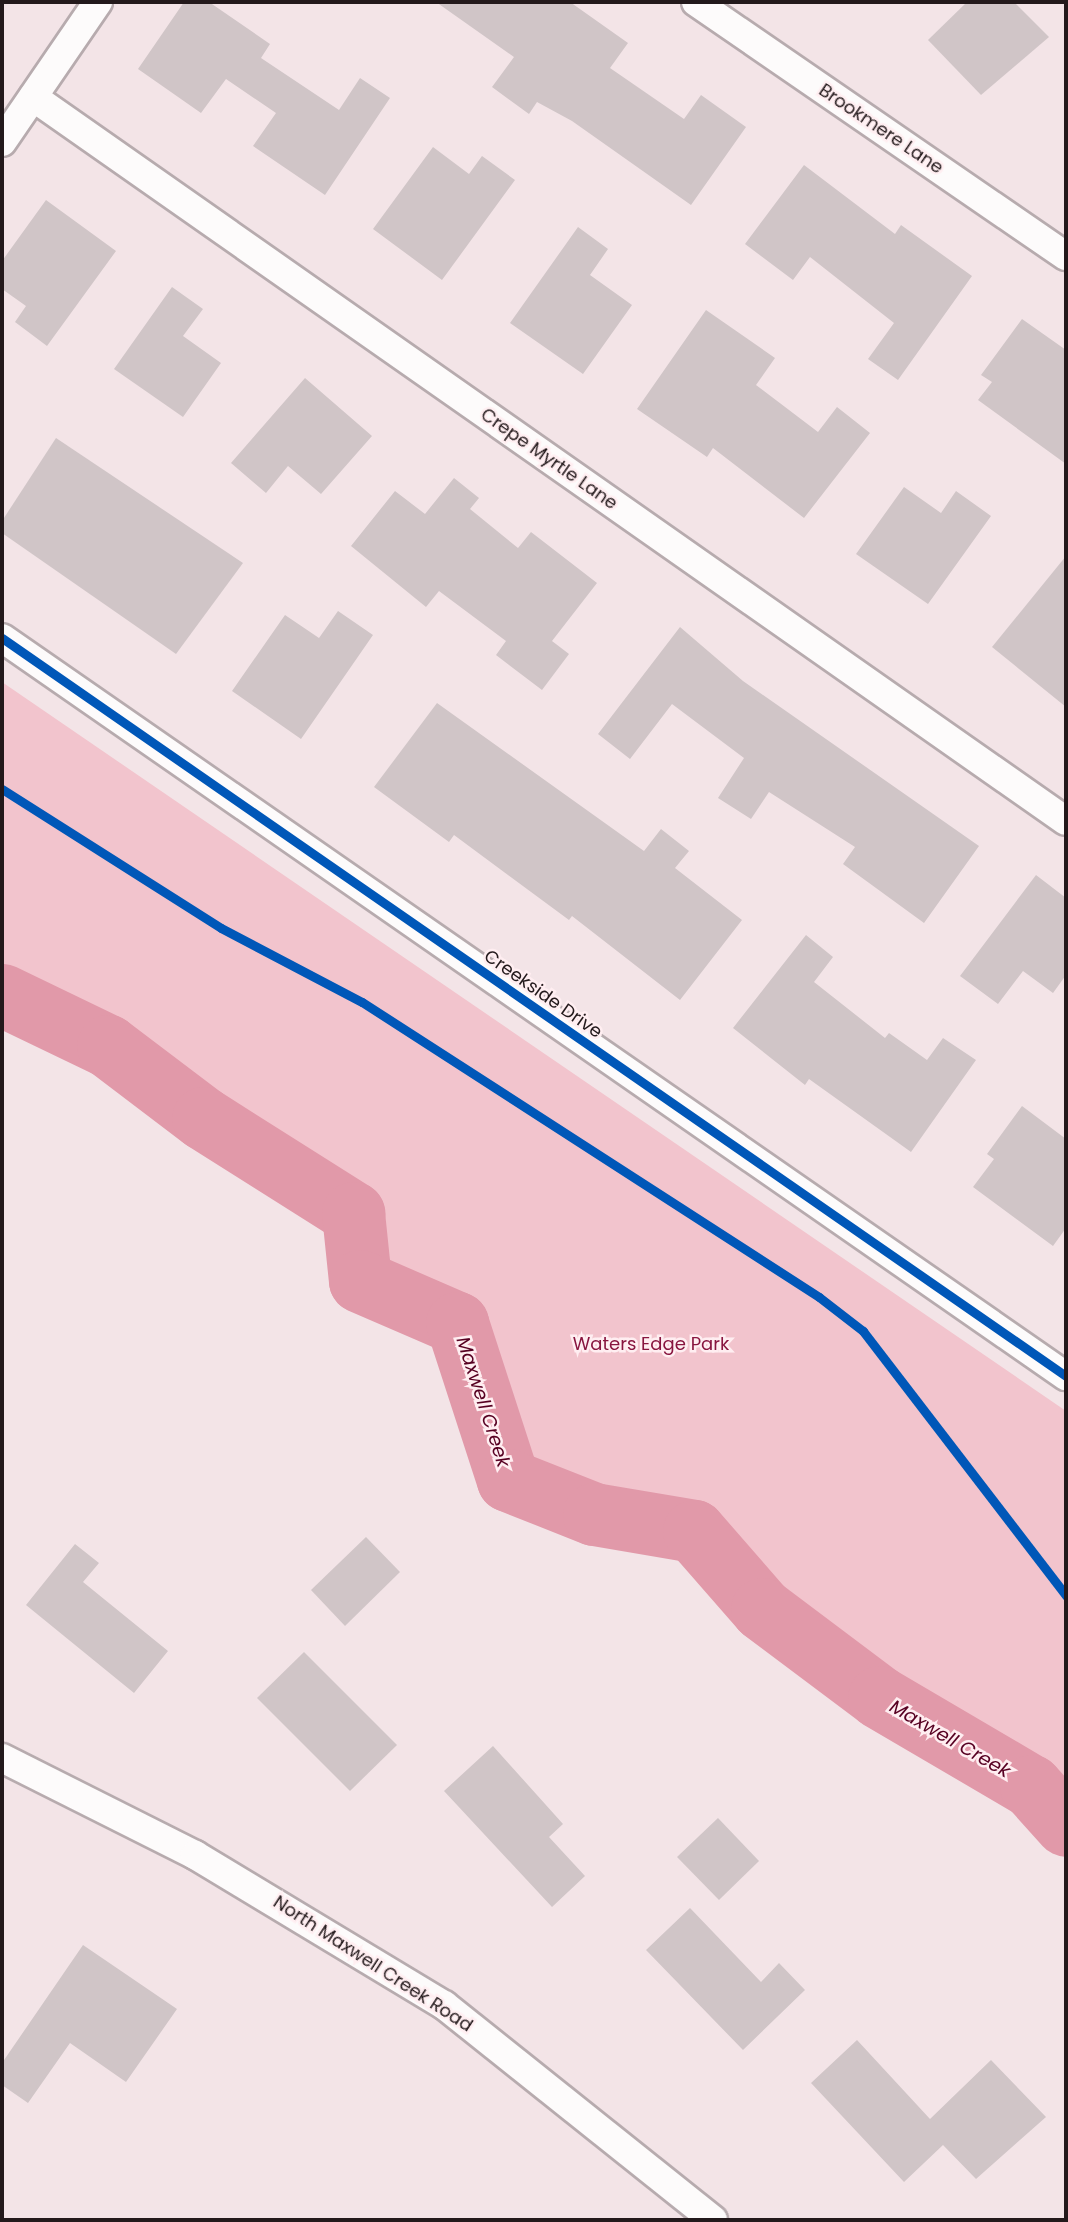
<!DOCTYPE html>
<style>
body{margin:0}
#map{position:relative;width:1068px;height:2222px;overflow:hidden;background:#f3e4e7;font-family:Poppins,sans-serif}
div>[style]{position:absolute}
.green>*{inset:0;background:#f2c4cd}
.river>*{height:63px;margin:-31.5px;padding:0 31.5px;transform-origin:31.5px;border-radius:31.5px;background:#e199a9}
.building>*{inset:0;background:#d0c5c7}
.roads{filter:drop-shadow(2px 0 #b7abae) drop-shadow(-2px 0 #b7abae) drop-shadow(0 2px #b7abae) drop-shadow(0 -2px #b7abae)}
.street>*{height:28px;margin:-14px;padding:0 14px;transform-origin:14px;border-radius:14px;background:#fdfbfb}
.cycleway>*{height:9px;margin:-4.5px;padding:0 4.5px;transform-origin:4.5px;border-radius:4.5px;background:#0057b8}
span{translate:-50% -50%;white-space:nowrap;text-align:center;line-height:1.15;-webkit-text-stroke:5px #ffeef1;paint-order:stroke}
.street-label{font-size:18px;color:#23191b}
.park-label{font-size:18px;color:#88153f}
.water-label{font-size:19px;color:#570022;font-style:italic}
.frame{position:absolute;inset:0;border:4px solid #23191b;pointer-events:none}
</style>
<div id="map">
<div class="green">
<i style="clip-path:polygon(2px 682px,1066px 1411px,1066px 1824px,1031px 1786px,879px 1697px,762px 1609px,694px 1531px,594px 1514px,508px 1480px,457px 1323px,360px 1281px,353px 1213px,203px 1118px,108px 1046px,2px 995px)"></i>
</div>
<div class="river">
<i style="left:2px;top:995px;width:118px;rotate:25.7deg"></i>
<i style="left:108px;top:1046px;width:119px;rotate:37.2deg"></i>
<i style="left:203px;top:1118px;width:178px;rotate:32.3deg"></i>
<i style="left:353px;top:1213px;width:68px;rotate:84.1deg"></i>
<i style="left:360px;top:1281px;width:106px;rotate:23.4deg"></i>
<i style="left:457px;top:1323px;width:165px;rotate:72deg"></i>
<i style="left:508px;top:1480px;width:92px;rotate:21.6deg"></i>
<i style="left:594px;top:1514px;width:101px;rotate:9.6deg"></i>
<i style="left:694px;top:1531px;width:103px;rotate:48.9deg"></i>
<i style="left:762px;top:1609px;width:146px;rotate:36.9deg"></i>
<i style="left:879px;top:1697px;width:176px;rotate:30.4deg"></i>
<i style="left:1031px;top:1786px;width:52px;rotate:48.1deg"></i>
</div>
<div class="building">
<i style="clip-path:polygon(184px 2px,209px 2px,270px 44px,261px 58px,339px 110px,360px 78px,390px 98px,325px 195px,253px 146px,276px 113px,226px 79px,201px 113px,138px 69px)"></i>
<i style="clip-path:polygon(436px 2px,570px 2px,628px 43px,610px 68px,684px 119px,701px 95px,746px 127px,691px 205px,572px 121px,537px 102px,529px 114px,492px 87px,514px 57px)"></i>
<i style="clip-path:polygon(967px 2px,1014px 2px,1049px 37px,981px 95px,928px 40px)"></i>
<i style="clip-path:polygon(433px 147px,469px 174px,482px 156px,515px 180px,442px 280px,373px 229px)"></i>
<i style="clip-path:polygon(804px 165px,895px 234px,901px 225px,972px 276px,898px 380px,868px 359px,894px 323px,810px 257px,793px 280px,745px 244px)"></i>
<i style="clip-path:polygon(46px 200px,116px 251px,47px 346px,15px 322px,26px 306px,2px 289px,2px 261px)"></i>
<i style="clip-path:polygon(578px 227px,608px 249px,590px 275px,632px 305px,583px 374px,510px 323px)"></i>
<i style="clip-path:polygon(172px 287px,203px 309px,183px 336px,221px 363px,183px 417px,114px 369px)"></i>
<i style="clip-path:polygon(706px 310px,775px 358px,756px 385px,818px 432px,837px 407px,870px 433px,804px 518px,713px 448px,707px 457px,637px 409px)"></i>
<i style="clip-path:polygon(1022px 319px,1066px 350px,1066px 464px,978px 400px,992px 382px,981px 375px)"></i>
<i style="clip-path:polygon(305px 378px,372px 436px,321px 494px,288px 466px,266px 493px,231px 463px)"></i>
<i style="clip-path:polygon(56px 438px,243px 563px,176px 654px,2px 533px,2px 521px)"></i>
<i style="clip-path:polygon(454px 478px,479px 498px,470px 509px,518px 548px,531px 532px,597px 583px,552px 641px,569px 654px,542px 690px,496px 655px,506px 641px,439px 591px,426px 607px,351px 546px,395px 491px,425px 514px)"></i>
<i style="clip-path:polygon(904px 487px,941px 513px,956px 491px,991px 516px,928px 604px,856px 554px)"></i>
<i style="clip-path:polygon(1066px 556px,1066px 707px,992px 647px)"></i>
<i style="clip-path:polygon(338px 611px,373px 635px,301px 739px,232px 691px,285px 615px,319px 638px)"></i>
<i style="clip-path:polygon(680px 627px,743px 681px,979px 846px,924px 923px,843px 864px,855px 847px,769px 792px,751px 819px,718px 798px,744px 758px,672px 704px,630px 759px,598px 734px)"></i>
<i style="clip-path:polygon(437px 703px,644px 851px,661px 829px,689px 851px,675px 868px,742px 920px,680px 1000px,572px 916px,569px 920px,454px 835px,449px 842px,374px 787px)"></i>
<i style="clip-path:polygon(1036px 875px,1066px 898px,1066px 975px,1053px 993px,1023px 971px,998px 1004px,960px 976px)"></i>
<i style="clip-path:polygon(806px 935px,833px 957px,814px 982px,885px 1038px,889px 1033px,927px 1060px,943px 1038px,976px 1060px,911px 1152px,809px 1079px,805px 1085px,733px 1028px)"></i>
<i style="clip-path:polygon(1022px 1106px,1066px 1139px,1066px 1228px,1053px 1246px,973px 1187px,994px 1159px,987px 1154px)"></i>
<i style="clip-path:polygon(366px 1537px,400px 1572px,345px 1626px,311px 1590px)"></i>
<i style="clip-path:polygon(75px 1544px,99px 1563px,83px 1582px,168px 1651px,134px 1693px,26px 1605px)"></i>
<i style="clip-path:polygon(304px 1652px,397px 1745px,350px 1791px,257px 1698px)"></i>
<i style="clip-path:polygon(493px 1746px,563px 1824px,549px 1837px,585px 1876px,552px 1907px,444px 1791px)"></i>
<i style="clip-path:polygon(718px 1818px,759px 1861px,719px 1900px,677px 1857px)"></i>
<i style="clip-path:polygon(690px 1908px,761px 1982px,779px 1963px,805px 1990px,743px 2050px,646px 1950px)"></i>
<i style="clip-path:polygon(83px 1945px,177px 2009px,126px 2082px,70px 2043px,28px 2103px,2px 2085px,2px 2063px)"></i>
<i style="clip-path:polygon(857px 2040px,930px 2119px,991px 2060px,1046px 2117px,976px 2179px,943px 2145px,904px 2182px,811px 2083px)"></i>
</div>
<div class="roads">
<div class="street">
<i style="left:696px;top:2px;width:449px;rotate:34.5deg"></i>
<i style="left:33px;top:97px;width:1261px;rotate:35.03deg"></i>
<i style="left:2px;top:142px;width:170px;rotate:-55.6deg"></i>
<i style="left:2px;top:638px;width:1295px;rotate:34.75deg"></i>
<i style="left:2px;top:1758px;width:216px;rotate:26.7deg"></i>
<i style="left:195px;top:1855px;width:291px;rotate:31.1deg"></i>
<i style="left:444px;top:2005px;width:344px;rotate:38.6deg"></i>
</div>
</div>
<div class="cycleway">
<i style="left:2px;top:638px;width:1295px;rotate:34.75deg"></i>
<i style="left:2px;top:789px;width:259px;rotate:32.4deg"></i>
<i style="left:221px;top:928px;width:159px;rotate:27.7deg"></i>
<i style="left:362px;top:1002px;width:544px;rotate:32.84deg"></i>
<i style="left:819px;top:1297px;width:56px;rotate:37.7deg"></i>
<i style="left:863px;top:1331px;width:334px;rotate:52.5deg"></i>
</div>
<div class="street-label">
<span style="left:881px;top:129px;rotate:34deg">Brookmere Lane</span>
<span style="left:549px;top:459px;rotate:35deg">Crepe Myrtle Lane</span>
<span style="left:543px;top:994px;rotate:35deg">Creekside Drive</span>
<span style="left:373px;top:1964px;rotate:33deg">North Maxwell Creek Road</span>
</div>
<div class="park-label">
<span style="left:651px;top:1344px">Waters Edge Park</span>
</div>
<div class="water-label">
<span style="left:483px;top:1402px;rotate:72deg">Maxwell Creek</span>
<span style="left:950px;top:1739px;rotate:30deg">Maxwell Creek</span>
</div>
<div class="frame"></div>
</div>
